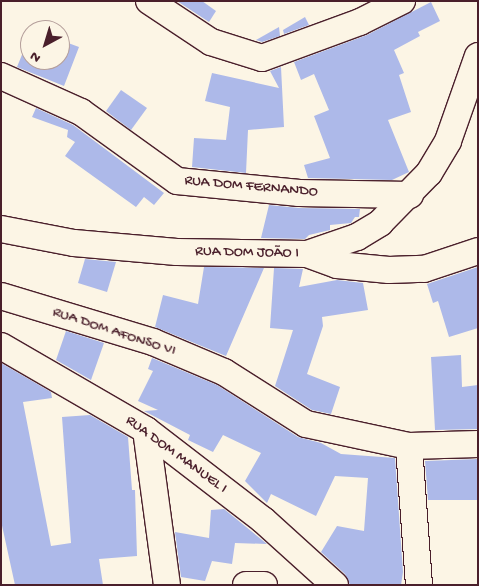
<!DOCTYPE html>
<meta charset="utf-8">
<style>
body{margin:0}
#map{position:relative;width:479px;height:586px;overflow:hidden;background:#fcf5e5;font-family:"Gochi Hand",sans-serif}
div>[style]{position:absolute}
.building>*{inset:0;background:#adb9e9}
.roads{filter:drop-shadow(1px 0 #4a1f2b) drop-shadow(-1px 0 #4a1f2b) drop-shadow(0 1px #4a1f2b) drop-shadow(0 -1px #4a1f2b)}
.minor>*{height:26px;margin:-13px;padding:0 13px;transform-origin:13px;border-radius:13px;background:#fcf5e5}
span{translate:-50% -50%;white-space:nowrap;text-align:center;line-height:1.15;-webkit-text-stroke:5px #fcf5e5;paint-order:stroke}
.street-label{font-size:15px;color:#4a1f2b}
.frame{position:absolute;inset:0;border:2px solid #4a1f2b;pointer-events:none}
.north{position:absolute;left:20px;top:20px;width:50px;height:50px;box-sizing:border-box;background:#fcf5e5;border:1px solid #b59f9b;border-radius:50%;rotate:219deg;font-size:14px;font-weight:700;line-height:20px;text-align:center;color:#4a1f2b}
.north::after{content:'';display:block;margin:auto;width:18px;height:22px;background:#4a1f2b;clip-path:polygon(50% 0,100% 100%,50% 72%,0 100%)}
</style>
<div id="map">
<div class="building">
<i style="clip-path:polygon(177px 1px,202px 1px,216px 11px,209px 22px)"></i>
<i style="clip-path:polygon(431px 2px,440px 21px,418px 32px,420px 36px,394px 50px,404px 73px,399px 75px,411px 112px,388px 120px,409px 172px,392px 180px,308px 178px,304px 165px,330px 158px,314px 116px,329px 110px,314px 74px,301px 80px,294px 62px,367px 35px)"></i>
<i style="clip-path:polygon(305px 17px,309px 25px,284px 34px,283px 30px)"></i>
<i style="clip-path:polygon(279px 27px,280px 36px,262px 42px,256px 40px)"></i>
<i style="clip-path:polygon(30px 35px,30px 60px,60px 60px,60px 40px,79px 47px,64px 86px,17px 67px)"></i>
<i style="clip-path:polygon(281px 67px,284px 127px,248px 130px,246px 173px,192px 167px,194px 138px,226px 140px,230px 107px,205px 101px,212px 73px,279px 88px,270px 71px)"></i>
<i style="clip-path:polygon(121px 90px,147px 108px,131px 130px,106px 111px)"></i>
<i style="clip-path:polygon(36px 108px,73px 125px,164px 193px,154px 205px,144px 197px,136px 207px,65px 156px,75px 142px,67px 137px,68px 130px,32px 117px)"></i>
<i style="clip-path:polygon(269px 205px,299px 208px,360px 209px,359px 217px,355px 217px,351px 223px,330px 225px,330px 230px,309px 235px,305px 239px,261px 238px)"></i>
<i style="clip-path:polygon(85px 259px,116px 262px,107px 292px,78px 283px)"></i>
<i style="clip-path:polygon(204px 267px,264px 268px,226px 356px,155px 327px,163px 295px,198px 304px)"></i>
<i style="clip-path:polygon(478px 267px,478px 328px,449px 337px,438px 301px,433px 303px,427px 284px)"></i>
<i style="clip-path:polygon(274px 268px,303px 269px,299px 287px,337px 280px,363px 283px,368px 310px,322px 317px,323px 326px,307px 374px,340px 387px,331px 414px,312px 410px,275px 386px,293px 330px,270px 328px)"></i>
<i style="clip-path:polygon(66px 331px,104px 343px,91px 380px,56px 360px)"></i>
<i style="clip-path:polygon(461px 355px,462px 387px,478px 385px,478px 429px,435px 430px,431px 357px)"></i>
<i style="clip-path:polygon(152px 358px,217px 385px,298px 437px,321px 443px,341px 454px,395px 458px,403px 572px,401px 585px,350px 585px,345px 574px,321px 552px,337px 526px,364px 531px,368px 478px,335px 476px,316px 516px,271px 494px,267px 503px,245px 481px,261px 453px,223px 435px,213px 452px,188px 440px,190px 435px,144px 411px,158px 410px,138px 401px,153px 371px,148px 369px)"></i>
<i style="clip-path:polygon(1px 363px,51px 392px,52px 398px,23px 402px,51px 546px,71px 543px,62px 417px,90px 415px,128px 437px,132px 490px,135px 490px,137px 556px,99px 559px,103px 585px,15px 585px,1px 521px)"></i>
<i style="clip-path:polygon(478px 459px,478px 500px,428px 500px,425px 461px)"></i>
<i style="clip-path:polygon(224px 509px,267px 544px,235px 543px,232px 564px,212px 561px,205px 581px,181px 577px,175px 532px,209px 538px,211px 510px)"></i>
</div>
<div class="roads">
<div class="minor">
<i style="left:149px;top:1px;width:74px;rotate:33.5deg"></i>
<i style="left:211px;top:42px;width:53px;rotate:17.4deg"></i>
<i style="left:262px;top:58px;width:104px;rotate:-20.2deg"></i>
<i style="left:360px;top:22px;width:47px;rotate:-26.6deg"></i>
<i style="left:1px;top:76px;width:88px;rotate:24.2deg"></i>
<i style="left:81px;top:112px;width:118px;rotate:35.7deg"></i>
<i style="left:177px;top:181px;width:123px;rotate:5.6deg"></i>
<i style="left:299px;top:193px;width:111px;rotate:1deg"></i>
<i style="left:1px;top:229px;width:74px;rotate:10.9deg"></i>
<i style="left:74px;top:243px;width:103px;rotate:5deg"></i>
<i style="left:177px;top:252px;width:130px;rotate:0.9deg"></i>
<i style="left:307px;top:254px;width:53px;rotate:-18.8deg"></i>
<i style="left:357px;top:237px;width:27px;rotate:-31deg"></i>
<i style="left:380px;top:223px;width:70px;rotate:-45.6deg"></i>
<i style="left:429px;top:173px;width:37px;rotate:-59deg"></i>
<i style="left:448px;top:141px;width:90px;rotate:-70.6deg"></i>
<i style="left:307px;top:254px;width:32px;rotate:20deg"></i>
<i style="left:337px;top:265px;width:52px;rotate:5.5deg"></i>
<i style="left:389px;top:270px;width:35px;rotate:-2deg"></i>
<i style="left:424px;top:269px;width:57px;rotate:-18.4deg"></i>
<i style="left:1px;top:296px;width:159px;rotate:16.8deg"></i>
<i style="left:153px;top:342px;width:77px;rotate:22.9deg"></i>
<i style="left:224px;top:372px;width:97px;rotate:32.4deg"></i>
<i style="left:306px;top:424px;width:105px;rotate:12.1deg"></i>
<i style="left:409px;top:446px;width:69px;rotate:-1.7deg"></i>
<i style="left:1px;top:346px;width:168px;rotate:30.1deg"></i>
<i style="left:146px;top:430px;width:148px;rotate:37.6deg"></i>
<i style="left:263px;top:520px;width:97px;rotate:42.1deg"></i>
<i style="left:146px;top:430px;width:156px;rotate:82.3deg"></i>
<i style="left:409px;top:446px;width:139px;rotate:85.9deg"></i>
<i style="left:246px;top:585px;width:18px"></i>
</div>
</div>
<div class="street-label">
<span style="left:251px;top:187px;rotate:5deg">RUA DOM FERNANDO</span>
<span style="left:247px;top:253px;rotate:1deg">RUA DOM JOÃO I</span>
<span style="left:114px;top:332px;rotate:18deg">RUA DOM AFONSO VI</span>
<span style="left:176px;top:455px;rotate:36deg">RUA DOM MANUEL I</span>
</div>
<div class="frame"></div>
<div class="north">N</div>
</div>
